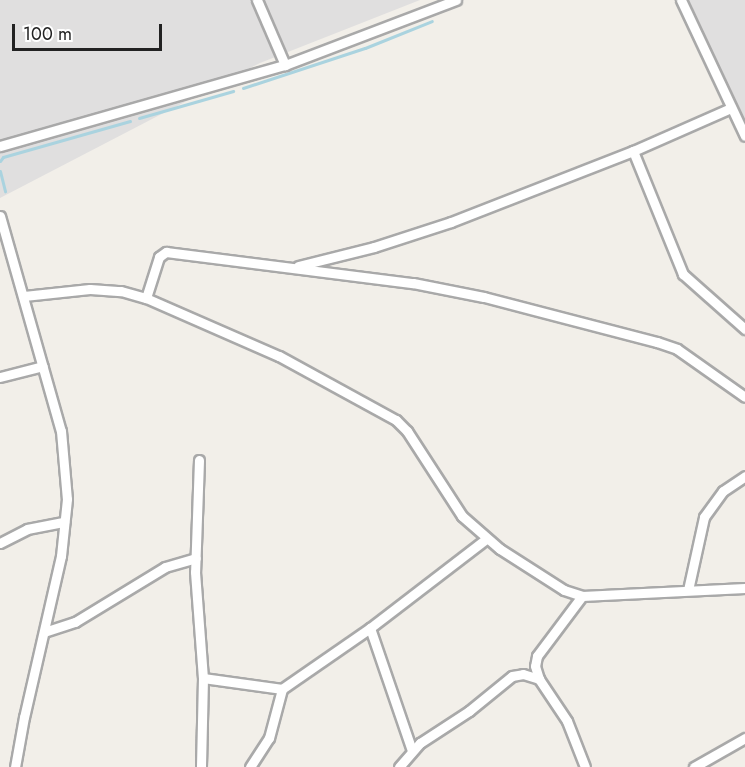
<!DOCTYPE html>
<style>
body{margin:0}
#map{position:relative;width:745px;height:767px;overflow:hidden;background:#f2efe9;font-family:Jost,sans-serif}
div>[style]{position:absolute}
.residential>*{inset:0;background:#e0dfdf}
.stream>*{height:3px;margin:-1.5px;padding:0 1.5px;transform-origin:1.5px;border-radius:1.5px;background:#aad3df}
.roads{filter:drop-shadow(2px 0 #a9a9a9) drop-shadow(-2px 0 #a9a9a9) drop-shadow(0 2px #a9a9a9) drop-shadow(0 -2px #a9a9a9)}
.street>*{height:9px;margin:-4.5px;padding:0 4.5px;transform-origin:4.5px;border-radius:4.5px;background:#fff}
span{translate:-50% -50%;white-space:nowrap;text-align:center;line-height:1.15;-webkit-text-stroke:6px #fff;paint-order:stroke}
.scale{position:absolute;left:12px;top:24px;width:150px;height:27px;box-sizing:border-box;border:3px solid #222;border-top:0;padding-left:8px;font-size:18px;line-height:21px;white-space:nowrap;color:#222;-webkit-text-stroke:4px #fff;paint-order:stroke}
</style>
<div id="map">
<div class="residential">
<i style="clip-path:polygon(0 0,420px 0,260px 63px,0 198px)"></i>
<i style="clip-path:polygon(681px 0,745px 0,745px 136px)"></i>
</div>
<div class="stream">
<i style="left:243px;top:88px;width:128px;rotate:-18.2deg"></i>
<i style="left:365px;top:48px;width:72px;rotate:-21.9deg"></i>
<i style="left:139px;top:118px;width:98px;rotate:-16deg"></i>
<i style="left:0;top:161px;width:5px;rotate:-53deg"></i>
<i style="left:3px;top:157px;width:132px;rotate:-15.8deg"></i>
<i style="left:0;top:171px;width:21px;rotate:76deg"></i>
</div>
<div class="roads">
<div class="street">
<i style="left:257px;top:0;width:71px;rotate:66.7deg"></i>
<i style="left:681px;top:0;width:150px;rotate:64.8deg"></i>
<i style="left:0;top:146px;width:296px;rotate:-15.9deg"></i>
<i style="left:285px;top:65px;width:183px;rotate:-20.8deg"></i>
<i style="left:633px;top:151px;width:133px;rotate:67.9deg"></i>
<i style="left:683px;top:274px;width:83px;rotate:41.6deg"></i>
<i style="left:0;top:216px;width:223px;rotate:74.2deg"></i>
<i style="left:61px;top:431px;width:68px;rotate:85deg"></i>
<i style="left:67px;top:499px;width:57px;rotate:96deg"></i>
<i style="left:61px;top:556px;width:165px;rotate:102.9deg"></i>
<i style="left:24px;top:717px;width:51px;rotate:100.2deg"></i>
<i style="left:298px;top:266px;width:78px;rotate:-14deg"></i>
<i style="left:374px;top:247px;width:81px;rotate:-18deg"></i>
<i style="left:451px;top:222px;width:195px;rotate:-21.3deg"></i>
<i style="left:633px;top:151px;width:107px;rotate:-23.7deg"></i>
<i style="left:24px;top:296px;width:66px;rotate:-6.1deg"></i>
<i style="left:90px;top:289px;width:31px;rotate:4deg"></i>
<i style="left:121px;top:291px;width:26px;rotate:16deg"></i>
<i style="left:146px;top:298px;width:145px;rotate:23.6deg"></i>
<i style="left:279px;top:356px;width:133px;rotate:28.7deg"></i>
<i style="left:396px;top:420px;width:16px;rotate:45deg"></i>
<i style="left:407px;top:431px;width:101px;rotate:57.1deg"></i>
<i style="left:462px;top:516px;width:50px;rotate:41deg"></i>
<i style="left:500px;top:549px;width:76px;rotate:32.6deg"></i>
<i style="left:564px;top:590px;width:19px;rotate:18deg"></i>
<i style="left:582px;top:596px;width:163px;rotate:-2.8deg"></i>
<i style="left:146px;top:298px;width:43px;rotate:-72.4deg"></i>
<i style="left:159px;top:257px;width:9px;rotate:-36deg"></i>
<i style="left:166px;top:252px;width:249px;rotate:7.2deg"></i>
<i style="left:413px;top:283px;width:72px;rotate:11.2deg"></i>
<i style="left:484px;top:297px;width:179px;rotate:14.6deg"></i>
<i style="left:657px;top:342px;width:21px;rotate:19deg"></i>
<i style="left:677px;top:349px;width:83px;rotate:35.2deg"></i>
<i style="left:0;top:377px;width:44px;rotate:-14.3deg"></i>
<i style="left:199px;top:460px;width:112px;rotate:92deg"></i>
<i style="left:195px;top:572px;width:106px;rotate:85.7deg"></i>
<i style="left:203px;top:678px;width:89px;rotate:91.3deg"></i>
<i style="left:0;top:543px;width:30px;rotate:-27deg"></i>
<i style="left:27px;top:529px;width:38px;rotate:-11deg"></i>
<i style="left:688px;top:590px;width:75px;rotate:-77.6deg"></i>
<i style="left:704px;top:517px;width:32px;rotate:-54deg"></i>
<i style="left:723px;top:491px;width:27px;rotate:-34deg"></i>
<i style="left:582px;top:596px;width:75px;rotate:126.9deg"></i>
<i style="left:537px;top:656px;width:10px;rotate:101deg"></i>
<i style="left:535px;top:666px;width:14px;rotate:73deg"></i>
<i style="left:539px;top:679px;width:50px;rotate:56.3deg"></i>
<i style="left:567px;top:721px;width:49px;rotate:68.6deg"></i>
<i style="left:370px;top:628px;width:130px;rotate:71.1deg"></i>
<i style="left:44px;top:632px;width:33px;rotate:-18deg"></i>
<i style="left:75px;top:622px;width:105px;rotate:-31.4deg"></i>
<i style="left:165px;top:567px;width:32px;rotate:-16deg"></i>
<i style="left:203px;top:678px;width:80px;rotate:7.9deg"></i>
<i style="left:250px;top:767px;width:35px;rotate:-57deg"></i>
<i style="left:269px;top:738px;width:51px;rotate:-75.1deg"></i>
<i style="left:282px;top:689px;width:107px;rotate:-34.7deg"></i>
<i style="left:370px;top:628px;width:146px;rotate:-37.5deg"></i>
<i style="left:399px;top:767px;width:32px;rotate:-49deg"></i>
<i style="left:420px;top:743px;width:59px;rotate:-33.1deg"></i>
<i style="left:469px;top:711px;width:55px;rotate:-39.1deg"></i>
<i style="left:512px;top:676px;width:11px;rotate:-10deg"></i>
<i style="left:523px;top:674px;width:17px;rotate:17deg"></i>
<i style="left:694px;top:767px;width:59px;rotate:-29.6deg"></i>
</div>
</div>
<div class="scale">100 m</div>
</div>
